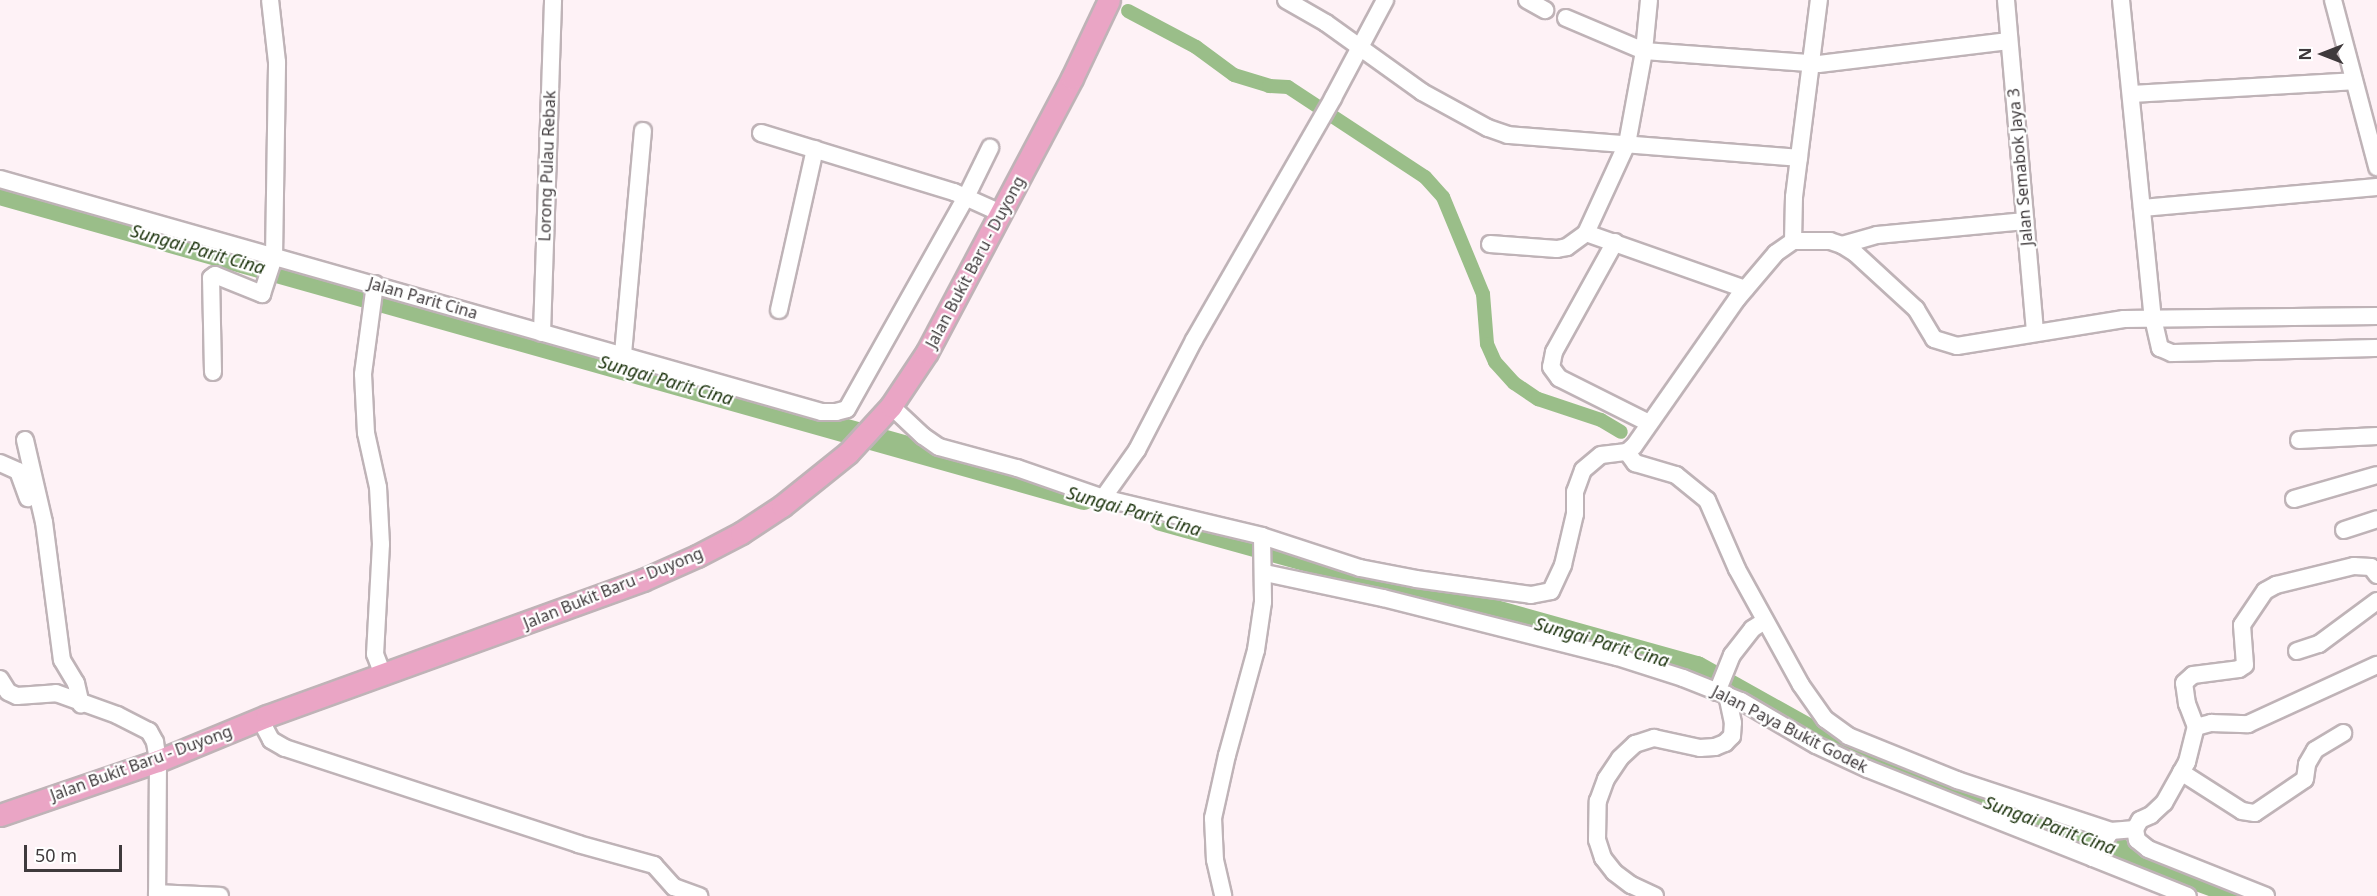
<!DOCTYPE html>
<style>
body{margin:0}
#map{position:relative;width:2377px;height:896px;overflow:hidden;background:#fef2f6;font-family:"Noto Sans",sans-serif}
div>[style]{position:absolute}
.canal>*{height:14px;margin:-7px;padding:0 7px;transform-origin:7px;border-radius:7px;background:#9abe89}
.river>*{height:24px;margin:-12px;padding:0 12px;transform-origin:12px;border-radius:12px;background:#9abe89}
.roads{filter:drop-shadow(2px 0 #bfb3b7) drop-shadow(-2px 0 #bfb3b7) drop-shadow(0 2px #bfb3b7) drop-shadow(0 -2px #bfb3b7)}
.minor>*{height:16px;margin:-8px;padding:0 8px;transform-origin:8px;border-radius:8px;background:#fff}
.major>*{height:21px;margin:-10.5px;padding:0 10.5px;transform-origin:10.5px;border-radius:10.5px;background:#eaa5c5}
span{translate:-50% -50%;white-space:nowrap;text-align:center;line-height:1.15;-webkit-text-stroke:4.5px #fff;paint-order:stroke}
.street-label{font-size:16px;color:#3f3a3c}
.water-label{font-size:18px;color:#1b320c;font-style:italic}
.north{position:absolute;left:2293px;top:24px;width:60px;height:60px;-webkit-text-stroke:4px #fff;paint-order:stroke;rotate:270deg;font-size:16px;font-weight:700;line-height:24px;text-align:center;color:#3f3a3c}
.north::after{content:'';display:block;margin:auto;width:21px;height:27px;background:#3f3a3c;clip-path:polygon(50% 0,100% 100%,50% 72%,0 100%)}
.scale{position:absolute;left:24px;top:845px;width:98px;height:27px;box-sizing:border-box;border:3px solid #3f3a3c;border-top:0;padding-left:8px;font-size:18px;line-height:21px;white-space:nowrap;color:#3f3a3c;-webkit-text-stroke:4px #fff;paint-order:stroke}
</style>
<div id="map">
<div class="canal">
<i style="left:1128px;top:11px;width:77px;rotate:27.9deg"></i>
<i style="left:1196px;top:47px;width:47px;rotate:36.4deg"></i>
<i style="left:1234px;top:75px;width:37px;rotate:17deg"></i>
<i style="left:1269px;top:86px;width:19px;rotate:3deg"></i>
<i style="left:1288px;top:87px;width:164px;rotate:33.3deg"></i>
<i style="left:1425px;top:177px;width:27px;rotate:48deg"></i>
<i style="left:1443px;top:197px;width:105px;rotate:67.6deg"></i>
<i style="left:1483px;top:294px;width:50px;rotate:85.4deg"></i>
<i style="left:1487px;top:344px;width:20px;rotate:66deg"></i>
<i style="left:1495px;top:362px;width:28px;rotate:48deg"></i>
<i style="left:1514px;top:383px;width:29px;rotate:34deg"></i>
<i style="left:1538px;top:399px;width:66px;rotate:18.4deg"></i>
<i style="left:1601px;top:420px;width:23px;rotate:31deg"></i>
</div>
<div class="river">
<i style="left:0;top:193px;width:1126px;rotate:15.71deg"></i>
<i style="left:1161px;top:519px;width:556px;rotate:15.54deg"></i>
<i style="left:1697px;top:668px;width:166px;rotate:29.2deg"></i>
<i style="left:1842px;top:749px;width:427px;rotate:20.1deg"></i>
</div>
<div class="roads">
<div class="minor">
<i style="left:1286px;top:0;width:46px;rotate:29.9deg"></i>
<i style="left:1326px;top:23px;width:118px;rotate:35.7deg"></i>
<i style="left:1422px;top:92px;width:75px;rotate:28.6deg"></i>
<i style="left:1488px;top:128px;width:21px;rotate:19deg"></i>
<i style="left:1508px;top:135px;width:292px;rotate:4.5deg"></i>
<i style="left:1527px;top:0;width:21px;rotate:29deg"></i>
<i style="left:2006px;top:0;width:334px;rotate:85deg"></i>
<i style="left:2121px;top:0;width:320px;rotate:84.3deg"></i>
<i style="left:2153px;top:318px;width:31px;rotate:77deg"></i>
<i style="left:2160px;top:348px;width:13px;rotate:23deg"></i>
<i style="left:2172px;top:353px;width:205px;rotate:-1.4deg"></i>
<i style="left:2333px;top:0;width:173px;rotate:75.2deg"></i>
<i style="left:1566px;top:18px;width:85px;rotate:22.9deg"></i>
<i style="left:1644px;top:51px;width:175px;rotate:4.2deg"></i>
<i style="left:1819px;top:64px;width:191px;rotate:-6.9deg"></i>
<i style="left:2131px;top:94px;width:223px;rotate:-3.3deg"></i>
<i style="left:761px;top:133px;width:202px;rotate:17deg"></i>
<i style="left:954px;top:192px;width:51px;rotate:24.1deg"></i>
<i style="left:0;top:179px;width:854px;rotate:15.83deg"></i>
<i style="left:822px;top:412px;width:14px"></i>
<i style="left:836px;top:412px;width:11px;rotate:-15deg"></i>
<i style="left:847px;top:409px;width:243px;rotate:-60.7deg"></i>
<i style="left:966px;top:197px;width:55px;rotate:-63.9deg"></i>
<i style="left:2142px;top:208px;width:236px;rotate:-5.1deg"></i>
<i style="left:1586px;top:233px;width:169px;rotate:19.4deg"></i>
<i style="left:1793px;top:241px;width:44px;rotate:-88.7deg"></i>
<i style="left:1794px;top:197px;width:199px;rotate:-82.8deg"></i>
<i style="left:1615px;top:242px;width:126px;rotate:119deg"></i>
<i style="left:1554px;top:352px;width:15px;rotate:101deg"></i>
<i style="left:1551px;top:367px;width:14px;rotate:54deg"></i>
<i style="left:1559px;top:378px;width:101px;rotate:26.6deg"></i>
<i style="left:1490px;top:244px;width:67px;rotate:4.3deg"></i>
<i style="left:1557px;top:249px;width:10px;rotate:-11deg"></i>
<i style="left:1567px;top:247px;width:24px;rotate:-36deg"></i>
<i style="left:1586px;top:233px;width:98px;rotate:-65.3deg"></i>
<i style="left:1627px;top:144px;width:95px;rotate:-79.6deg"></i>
<i style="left:1644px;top:51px;width:51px;rotate:-84.4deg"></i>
<i style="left:1842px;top:245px;width:36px;rotate:-16deg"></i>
<i style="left:1877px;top:235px;width:149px;rotate:-5.4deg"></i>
<i style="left:375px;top:284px;width:91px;rotate:97.6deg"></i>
<i style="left:363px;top:374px;width:59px;rotate:87.1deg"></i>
<i style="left:366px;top:433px;width:55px;rotate:77.5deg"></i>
<i style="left:378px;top:487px;width:57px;rotate:87deg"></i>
<i style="left:381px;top:544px;width:110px;rotate:93.1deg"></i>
<i style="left:375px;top:654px;width:22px;rotate:69deg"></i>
<i style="left:779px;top:310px;width:165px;rotate:-77.4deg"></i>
<i style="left:542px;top:333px;width:333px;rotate:-88.1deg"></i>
<i style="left:623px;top:354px;width:224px;rotate:-84.9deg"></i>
<i style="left:213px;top:372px;width:94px;rotate:-91.2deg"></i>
<i style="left:211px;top:278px;width:5px;rotate:-37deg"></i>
<i style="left:215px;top:275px;width:51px;rotate:22deg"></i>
<i style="left:262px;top:294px;width:39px;rotate:-72deg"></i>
<i style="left:274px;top:257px;width:195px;rotate:-89.1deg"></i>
<i style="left:277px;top:62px;width:62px;rotate:-96.4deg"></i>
<i style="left:891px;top:406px;width:44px;rotate:43.2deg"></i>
<i style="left:923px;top:436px;width:19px;rotate:35deg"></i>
<i style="left:939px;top:447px;width:81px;rotate:15.1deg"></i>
<i style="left:1017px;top:468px;width:91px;rotate:19.2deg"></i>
<i style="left:1103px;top:498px;width:163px;rotate:13.4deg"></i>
<i style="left:1262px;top:536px;width:66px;rotate:89.1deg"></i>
<i style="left:1263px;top:602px;width:49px;rotate:98.3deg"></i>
<i style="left:1256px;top:650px;width:109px;rotate:105.4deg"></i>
<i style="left:1227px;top:755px;width:65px;rotate:102.5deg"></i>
<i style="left:1213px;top:818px;width:42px;rotate:87.3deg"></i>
<i style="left:1215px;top:860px;width:37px;rotate:77deg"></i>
<i style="left:25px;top:440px;width:84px;rotate:77deg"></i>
<i style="left:44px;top:522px;width:139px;rotate:82.6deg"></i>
<i style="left:62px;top:660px;width:27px;rotate:59deg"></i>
<i style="left:76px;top:683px;width:22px;rotate:77deg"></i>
<i style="left:2299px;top:440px;width:78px;rotate:-2.9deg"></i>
<i style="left:1627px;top:452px;width:14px;rotate:54deg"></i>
<i style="left:1635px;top:463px;width:43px;rotate:16.3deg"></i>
<i style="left:1676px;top:475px;width:40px;rotate:39deg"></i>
<i style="left:1707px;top:500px;width:75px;rotate:66.5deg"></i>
<i style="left:1737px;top:569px;width:132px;rotate:61.1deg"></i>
<i style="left:1801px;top:685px;width:42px;rotate:54.8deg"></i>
<i style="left:1825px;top:719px;width:29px;rotate:36deg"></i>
<i style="left:1848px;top:736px;width:118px;rotate:22deg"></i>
<i style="left:1957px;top:780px;width:162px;rotate:18.3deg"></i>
<i style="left:0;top:463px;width:20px;rotate:24deg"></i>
<i style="left:18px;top:471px;width:29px;rotate:70deg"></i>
<i style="left:1103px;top:498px;width:59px;rotate:-54.7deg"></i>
<i style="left:1137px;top:450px;width:124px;rotate:-62.6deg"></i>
<i style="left:1194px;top:340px;width:279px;rotate:-60.1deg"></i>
<i style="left:1333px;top:98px;width:111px;rotate:-62deg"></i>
<i style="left:2294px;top:499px;width:86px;rotate:-16.1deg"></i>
<i style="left:2344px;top:530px;width:35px;rotate:-18deg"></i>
<i style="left:1262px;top:536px;width:103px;rotate:18.1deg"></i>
<i style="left:1360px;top:568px;width:57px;rotate:11.1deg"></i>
<i style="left:1416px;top:579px;width:116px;rotate:7.9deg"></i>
<i style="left:1531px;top:595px;width:20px;rotate:-11deg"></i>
<i style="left:1551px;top:591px;width:29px;rotate:-65deg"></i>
<i style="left:1563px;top:565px;width:52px;rotate:-76.8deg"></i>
<i style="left:1575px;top:514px;width:22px;rotate:-90deg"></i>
<i style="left:1575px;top:492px;width:23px;rotate:-70deg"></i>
<i style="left:1583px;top:470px;width:23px;rotate:-40deg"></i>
<i style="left:1601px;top:455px;width:26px;rotate:-7deg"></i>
<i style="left:1627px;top:452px;width:9px;rotate:-41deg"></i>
<i style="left:1634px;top:446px;width:179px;rotate:-55deg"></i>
<i style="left:1737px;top:299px;width:60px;rotate:-49.7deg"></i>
<i style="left:1776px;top:253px;width:21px;rotate:-35deg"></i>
<i style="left:1793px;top:241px;width:37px"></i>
<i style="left:1830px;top:241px;width:13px;rotate:18deg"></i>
<i style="left:1842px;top:245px;width:15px;rotate:32deg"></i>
<i style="left:1855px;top:253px;width:83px;rotate:42.6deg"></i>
<i style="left:1916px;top:309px;width:35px;rotate:59deg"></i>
<i style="left:1934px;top:339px;width:24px;rotate:17deg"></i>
<i style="left:1957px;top:346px;width:169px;rotate:-9.2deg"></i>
<i style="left:2124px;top:319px;width:253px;rotate:-0.7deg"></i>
<i style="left:1265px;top:573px;width:121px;rotate:12deg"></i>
<i style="left:1383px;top:598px;width:241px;rotate:14.2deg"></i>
<i style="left:1617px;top:657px;width:69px;rotate:17.7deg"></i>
<i style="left:1683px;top:678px;width:62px;rotate:21.6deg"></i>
<i style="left:1741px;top:701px;width:87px;rotate:30.4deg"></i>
<i style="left:1816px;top:745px;width:57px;rotate:24.8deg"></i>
<i style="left:1868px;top:769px;width:242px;rotate:21.6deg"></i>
<i style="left:2093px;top:858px;width:32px;rotate:-56deg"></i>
<i style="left:2111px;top:831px;width:24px;rotate:-5deg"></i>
<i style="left:2297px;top:651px;width:23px;rotate:-18deg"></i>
<i style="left:2319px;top:644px;width:72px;rotate:-36.6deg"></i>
<i style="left:0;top:679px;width:15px;rotate:58deg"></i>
<i style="left:8px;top:692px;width:10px;rotate:24deg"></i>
<i style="left:17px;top:696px;width:39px;rotate:-4deg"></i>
<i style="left:56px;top:693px;width:65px;rotate:19.8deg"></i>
<i style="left:117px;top:715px;width:36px;rotate:27deg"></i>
<i style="left:149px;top:731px;width:13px;rotate:61deg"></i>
<i style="left:155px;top:742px;width:19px;rotate:81deg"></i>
<i style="left:158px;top:761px;width:135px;rotate:90.4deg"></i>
<i style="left:1717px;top:692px;width:40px;rotate:-68deg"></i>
<i style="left:1732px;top:655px;width:33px;rotate:-52deg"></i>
<i style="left:1752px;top:629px;width:15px;rotate:-32deg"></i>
<i style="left:260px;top:719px;width:24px;rotate:62deg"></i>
<i style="left:271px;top:740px;width:16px;rotate:30deg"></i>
<i style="left:285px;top:748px;width:308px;rotate:18.1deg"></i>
<i style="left:578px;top:844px;width:79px;rotate:15.4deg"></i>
<i style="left:654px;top:865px;width:30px;rotate:48deg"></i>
<i style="left:674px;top:887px;width:27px;rotate:20deg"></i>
<i style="left:2196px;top:727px;width:25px;rotate:-111deg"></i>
<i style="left:2187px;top:704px;width:21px;rotate:-98deg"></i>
<i style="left:2184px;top:683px;width:12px;rotate:-42deg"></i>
<i style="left:2193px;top:675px;width:46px;rotate:-7.4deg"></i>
<i style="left:2239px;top:669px;width:7px;rotate:-34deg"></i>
<i style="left:2245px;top:665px;width:40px;rotate:-94.3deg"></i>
<i style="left:2242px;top:625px;width:41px;rotate:-55.9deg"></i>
<i style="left:2265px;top:591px;width:13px;rotate:-29deg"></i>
<i style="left:2276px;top:585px;width:80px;rotate:-13.7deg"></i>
<i style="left:2354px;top:566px;width:17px;rotate:3deg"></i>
<i style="left:2371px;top:567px;width:10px;rotate:53deg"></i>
<i style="left:2181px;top:772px;width:72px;rotate:32.6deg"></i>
<i style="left:2242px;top:811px;width:13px;rotate:9deg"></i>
<i style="left:2255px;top:813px;width:60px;rotate:-34.2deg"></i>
<i style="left:2305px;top:779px;width:15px;rotate:-82deg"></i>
<i style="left:2307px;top:764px;width:16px;rotate:-60deg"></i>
<i style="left:2315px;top:750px;width:33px;rotate:-31deg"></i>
<i style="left:2135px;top:829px;width:10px;rotate:-61deg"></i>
<i style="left:2140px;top:820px;width:12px;rotate:-24deg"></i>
<i style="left:2151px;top:815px;width:18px;rotate:-43deg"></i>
<i style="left:2164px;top:803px;width:47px;rotate:-60.7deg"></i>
<i style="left:2187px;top:762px;width:36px;rotate:-76deg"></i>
<i style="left:2196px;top:727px;width:16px;rotate:-15deg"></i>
<i style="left:2211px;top:723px;width:37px;rotate:2deg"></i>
<i style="left:2248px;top:724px;width:142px;rotate:-24.6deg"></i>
<i style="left:2135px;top:829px;width:11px;rotate:80deg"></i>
<i style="left:2137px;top:840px;width:14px;rotate:39deg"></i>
<i style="left:2148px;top:849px;width:127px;rotate:21.7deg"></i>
<i style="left:2093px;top:858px;width:102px;rotate:21.8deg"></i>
<i style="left:157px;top:893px;width:63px;rotate:2.7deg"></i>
<i style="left:1655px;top:896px;width:26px;rotate:-155deg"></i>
<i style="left:1631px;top:885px;width:21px;rotate:-143deg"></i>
<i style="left:1614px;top:872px;width:18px;rotate:-128deg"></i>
<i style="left:1603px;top:858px;width:19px;rotate:-108deg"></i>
<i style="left:1597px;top:840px;width:39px;rotate:-89deg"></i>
<i style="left:1598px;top:801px;width:23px;rotate:-70deg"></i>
<i style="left:1606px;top:779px;width:25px;rotate:-56deg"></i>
<i style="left:1620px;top:758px;width:21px;rotate:-43deg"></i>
<i style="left:1635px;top:744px;width:20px;rotate:-18deg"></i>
<i style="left:1654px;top:738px;width:47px;rotate:12.3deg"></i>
<i style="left:1700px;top:748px;width:15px;rotate:-4deg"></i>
<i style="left:1715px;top:747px;width:11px;rotate:-22deg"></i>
<i style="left:1725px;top:743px;width:10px;rotate:-45deg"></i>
<i style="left:1732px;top:736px;width:13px;rotate:-86deg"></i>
<i style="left:1733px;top:723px;width:29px;rotate:-102deg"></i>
</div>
<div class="major">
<i style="left:0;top:815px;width:167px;rotate:-18.9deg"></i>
<i style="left:158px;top:761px;width:118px;rotate:-22.4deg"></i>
<i style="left:267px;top:716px;width:400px;rotate:-19.9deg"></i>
<i style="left:643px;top:580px;width:59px;rotate:-24deg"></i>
<i style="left:697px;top:556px;width:50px;rotate:-27.6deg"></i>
<i style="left:741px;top:533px;width:49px;rotate:-33.4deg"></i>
<i style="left:782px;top:506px;width:85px;rotate:-38.8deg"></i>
<i style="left:848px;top:453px;width:64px;rotate:-47.5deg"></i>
<i style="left:891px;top:406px;width:65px;rotate:-56.3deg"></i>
<i style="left:927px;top:352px;width:310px;rotate:-62.1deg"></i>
<i style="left:1072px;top:78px;width:86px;rotate:-64.6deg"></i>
</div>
</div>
<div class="street-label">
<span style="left:547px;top:166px;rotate:-88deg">Lorong Pulau Rebak</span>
<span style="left:2020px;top:167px;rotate:-95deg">Jalan Semabok Jaya 3</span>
<span style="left:975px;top:262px;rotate:-62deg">Jalan Bukit Baru - Duyong</span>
<span style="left:423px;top:298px;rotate:16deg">Jalan Parit Cina</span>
<span style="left:613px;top:588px;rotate:-22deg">Jalan Bukit Baru - Duyong</span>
<span style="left:1790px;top:729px;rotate:27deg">Jalan Paya Bukit Godek</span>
<span style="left:141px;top:763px;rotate:-20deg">Jalan Bukit Baru - Duyong</span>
</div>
<div class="water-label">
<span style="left:198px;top:249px;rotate:16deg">Sungai Parit Cina</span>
<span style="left:666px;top:380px;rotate:16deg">Sungai Parit Cina</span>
<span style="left:1134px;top:511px;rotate:16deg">Sungai Parit Cina</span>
<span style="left:1602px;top:642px;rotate:16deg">Sungai Parit Cina</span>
<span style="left:2050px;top:825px;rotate:20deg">Sungai Parit Cina</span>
</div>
<div class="north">N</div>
<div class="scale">50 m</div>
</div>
